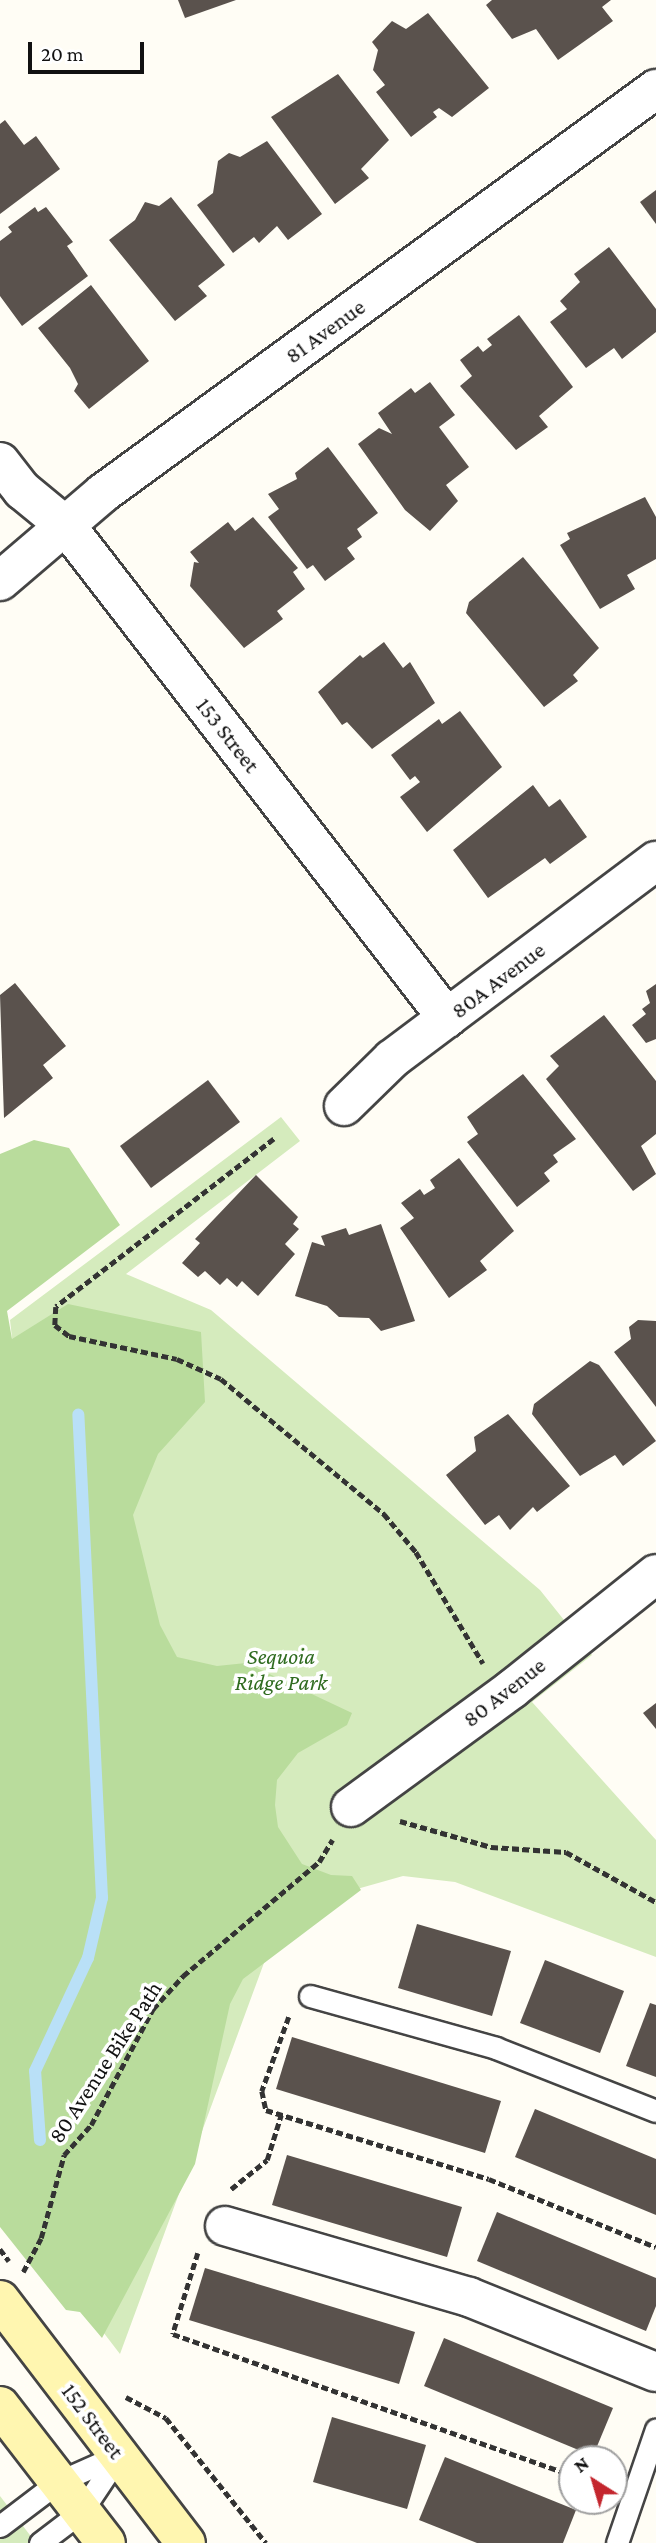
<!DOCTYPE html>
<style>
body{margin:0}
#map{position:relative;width:656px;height:2543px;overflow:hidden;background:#fffdf5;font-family:"Crimson Pro",serif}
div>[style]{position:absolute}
.green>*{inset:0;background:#d5ebbd}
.forest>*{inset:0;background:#b9dc9c}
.stream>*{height:12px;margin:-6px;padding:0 6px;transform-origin:6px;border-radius:6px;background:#b9e0f7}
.building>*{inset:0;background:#5a524d}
.path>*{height:4.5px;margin-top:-2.25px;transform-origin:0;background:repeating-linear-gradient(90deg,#333 0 7px,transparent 0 10.5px)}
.roads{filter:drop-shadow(2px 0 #444) drop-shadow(-2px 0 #444) drop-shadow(0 2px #444) drop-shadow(0 -2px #444)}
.lane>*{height:21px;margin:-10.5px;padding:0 10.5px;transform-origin:10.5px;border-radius:10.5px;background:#fff}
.street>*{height:38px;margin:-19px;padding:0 19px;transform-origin:19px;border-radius:19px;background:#fff}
.secondary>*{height:38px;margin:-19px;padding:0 19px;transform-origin:19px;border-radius:19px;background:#fff6b0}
span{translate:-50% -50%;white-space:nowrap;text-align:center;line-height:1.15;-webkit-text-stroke:7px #fff;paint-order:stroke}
.street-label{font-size:23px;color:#111}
.park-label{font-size:23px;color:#2f6b1f;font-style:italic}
.north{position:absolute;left:558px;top:2445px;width:70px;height:70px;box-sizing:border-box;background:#fff;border:2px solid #a0a0a0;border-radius:50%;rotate:323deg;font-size:19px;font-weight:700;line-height:28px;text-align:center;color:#111}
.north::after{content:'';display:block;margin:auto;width:24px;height:32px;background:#c4262e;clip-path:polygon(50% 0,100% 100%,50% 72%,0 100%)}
.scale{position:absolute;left:28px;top:42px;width:116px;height:32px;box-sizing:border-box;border:4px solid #111;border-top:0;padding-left:9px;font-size:21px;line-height:24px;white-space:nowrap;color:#111;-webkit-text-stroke:5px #fff;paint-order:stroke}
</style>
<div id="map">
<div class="green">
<i style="clip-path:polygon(281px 1117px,300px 1141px,126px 1274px,211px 1310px,540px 1590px,592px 1655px,532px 1702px,656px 1840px,656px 1957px,455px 1882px,403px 1876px,318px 1900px,275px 1933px,120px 2354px,0 2198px,81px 1952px,10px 1320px)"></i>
<i style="clip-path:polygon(0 2496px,36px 2543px,0 2543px)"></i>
</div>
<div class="forest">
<i style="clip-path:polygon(34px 1140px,69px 1148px,120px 1225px,7px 1311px,12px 1339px,68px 1304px,201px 1332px,205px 1402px,158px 1454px,133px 1515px,160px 1625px,177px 1657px,217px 1666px,246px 1663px,352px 1713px,347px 1725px,298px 1753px,277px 1780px,275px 1805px,278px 1827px,302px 1864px,331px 1875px,352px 1876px,361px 1890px,243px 1979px,230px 2004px,195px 2164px,102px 2338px,80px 2312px,66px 2310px,0 2227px,0 1154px)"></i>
</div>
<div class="stream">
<i style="left:40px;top:2140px;width:69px;rotate:-94.1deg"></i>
<i style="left:35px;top:2071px;width:125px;rotate:-64.9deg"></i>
<i style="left:88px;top:1958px;width:62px;rotate:-76.9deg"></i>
<i style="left:102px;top:1898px;width:484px;rotate:-92.8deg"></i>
</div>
<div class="building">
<i style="clip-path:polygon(178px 0,236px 0,185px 18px)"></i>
<i style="clip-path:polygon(492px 0,611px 0,602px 7px,613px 21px,558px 60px,536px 29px,512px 39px,486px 5px)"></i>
<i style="clip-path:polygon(428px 13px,489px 88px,452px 117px,439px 108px,433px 112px,437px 117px,411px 137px,376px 92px,385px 85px,373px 70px,378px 50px,372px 42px,392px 21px,406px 29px)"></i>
<i style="clip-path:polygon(338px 74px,389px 140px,361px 169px,369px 178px,335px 204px,271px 117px)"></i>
<i style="clip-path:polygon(5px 120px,24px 145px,36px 136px,60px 169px,0 214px,0 124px)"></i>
<i style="clip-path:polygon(267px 141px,322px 214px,288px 240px,277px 226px,259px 243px,254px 237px,233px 253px,197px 205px,213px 193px,218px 161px,229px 153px,240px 157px)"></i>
<i style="clip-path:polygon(656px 190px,656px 224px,640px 202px)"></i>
<i style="clip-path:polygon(171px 197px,225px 265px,198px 286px,207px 296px,175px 321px,109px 240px,135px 220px,145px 202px,159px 206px)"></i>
<i style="clip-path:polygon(35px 207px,38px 212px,46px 207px,73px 242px,67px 246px,88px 276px,22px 326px,0 296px,0 241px,12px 232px,8px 227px)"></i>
<i style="clip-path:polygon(609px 247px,656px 309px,656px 332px,622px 359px,614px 348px,586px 368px,550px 322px,567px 309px,560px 301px,580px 282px,574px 274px)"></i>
<i style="clip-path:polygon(91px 285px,149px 361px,89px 409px,74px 391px,78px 384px,70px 368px,38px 328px)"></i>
<i style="clip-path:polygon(519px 315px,573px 387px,539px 416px,548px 427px,516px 450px,460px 386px,472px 376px,460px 360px,478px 346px,483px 352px,492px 345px,487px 339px)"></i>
<i style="clip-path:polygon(430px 382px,455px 415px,439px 427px,469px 467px,446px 485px,458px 501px,430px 531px,405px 510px,358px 444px,379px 428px,392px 434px,378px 413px,411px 388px,415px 393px)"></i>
<i style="clip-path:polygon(328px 447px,378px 513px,357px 529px,362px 537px,347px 548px,355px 559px,325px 581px,313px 565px,307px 569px,268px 517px,279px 509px,268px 494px,297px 479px,295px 473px)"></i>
<i style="clip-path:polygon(645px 497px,656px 517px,656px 559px,627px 575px,635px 589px,600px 609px,560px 545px,570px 539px,567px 533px)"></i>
<i style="clip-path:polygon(253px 517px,298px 568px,293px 572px,305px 589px,277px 611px,283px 619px,244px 648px,190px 586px,194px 562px,199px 563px,190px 552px,228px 522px,235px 531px)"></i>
<i style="clip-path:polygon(523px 557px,599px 648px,573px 675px,578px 681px,544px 707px,466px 613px,469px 602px)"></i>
<i style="clip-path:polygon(384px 642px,403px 668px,410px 662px,435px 703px,372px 749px,347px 722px,342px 725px,318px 692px,360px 655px,363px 658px)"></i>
<i style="clip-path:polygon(460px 711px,502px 767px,427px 832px,400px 797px,420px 782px,415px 776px,410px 780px,391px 755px,439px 719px,442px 724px)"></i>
<i style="clip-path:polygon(533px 785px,549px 807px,560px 799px,587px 837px,550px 864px,545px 858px,488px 898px,453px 850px)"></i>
<i style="clip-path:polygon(15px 983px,66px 1046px,43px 1065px,53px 1078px,4px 1118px,0 995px)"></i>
<i style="clip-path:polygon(656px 984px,656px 1039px,646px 1043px,632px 1025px,646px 1014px,642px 1009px,650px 1003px,646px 991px)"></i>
<i style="clip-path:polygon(604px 1015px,656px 1081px,656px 1134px,641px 1146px,656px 1174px,633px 1191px,546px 1079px,559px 1066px,550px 1056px)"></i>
<i style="clip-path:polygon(523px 1074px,576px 1139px,553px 1155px,558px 1162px,544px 1173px,550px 1181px,517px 1207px,467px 1142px,478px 1134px,467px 1117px)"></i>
<i style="clip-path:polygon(208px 1080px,240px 1122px,151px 1188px,120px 1146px)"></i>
<i style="clip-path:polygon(459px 1158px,514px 1231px,480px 1261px,487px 1270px,449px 1298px,400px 1228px,414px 1218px,401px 1203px,420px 1189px,424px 1195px,435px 1188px,430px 1180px)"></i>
<i style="clip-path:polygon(256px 1175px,298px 1217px,293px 1224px,299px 1229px,285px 1244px,295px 1254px,258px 1296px,242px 1281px,237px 1287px,227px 1278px,220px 1285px,205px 1271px,198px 1277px,182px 1263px,200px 1243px,195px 1239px)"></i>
<i style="clip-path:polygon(381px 1224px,415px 1321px,381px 1331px,369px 1318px,339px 1317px,327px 1306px,295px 1296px,312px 1242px,325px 1246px,321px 1236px,346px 1228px,349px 1235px)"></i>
<i style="clip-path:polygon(638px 1320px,656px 1321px,656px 1407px,614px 1352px,631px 1339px,629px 1327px)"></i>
<i style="clip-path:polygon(590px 1361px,599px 1365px,656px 1441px,623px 1466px,615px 1455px,580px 1476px,532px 1414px,534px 1404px)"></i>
<i style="clip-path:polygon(508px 1414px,570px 1486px,537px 1512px,533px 1507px,510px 1530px,499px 1515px,485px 1525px,446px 1475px,476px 1451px,474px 1437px)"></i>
<i style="clip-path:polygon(656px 1703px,656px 1729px,643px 1713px)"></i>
<i style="clip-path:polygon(417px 1924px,511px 1951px,492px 2016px,398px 1988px)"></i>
<i style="clip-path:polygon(545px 1960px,624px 1991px,600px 2053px,520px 2023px)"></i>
<i style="clip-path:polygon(650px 2003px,656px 2005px,656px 2077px,626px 2066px)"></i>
<i style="clip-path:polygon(292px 2037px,501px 2101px,485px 2153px,276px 2089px)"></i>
<i style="clip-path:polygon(535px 2109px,656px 2159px,656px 2215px,515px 2157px)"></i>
<i style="clip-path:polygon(287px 2155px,462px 2207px,447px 2257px,272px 2205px)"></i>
<i style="clip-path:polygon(497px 2212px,656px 2278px,656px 2306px,646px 2331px,477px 2261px)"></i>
<i style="clip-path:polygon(205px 2268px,415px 2332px,399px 2384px,189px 2320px)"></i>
<i style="clip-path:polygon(444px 2338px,613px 2408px,593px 2456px,424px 2386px)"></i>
<i style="clip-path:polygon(332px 2417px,426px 2445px,407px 2509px,313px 2482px)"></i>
<i style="clip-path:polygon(445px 2457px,576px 2510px,563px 2543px,477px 2543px,419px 2520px)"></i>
</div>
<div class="path">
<i style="left:274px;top:1139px;width:275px;rotate:142.4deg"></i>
<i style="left:56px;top:1307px;width:18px;rotate:93deg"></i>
<i style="left:55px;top:1325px;width:18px;rotate:38deg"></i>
<i style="left:69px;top:1336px;width:110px;rotate:12deg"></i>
<i style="left:177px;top:1359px;width:48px;rotate:24.4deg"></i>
<i style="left:221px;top:1379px;width:212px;rotate:39.6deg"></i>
<i style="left:384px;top:1514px;width:50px;rotate:49.9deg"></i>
<i style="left:416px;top:1552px;width:130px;rotate:58.9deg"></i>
<i style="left:400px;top:1821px;width:95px;rotate:15.9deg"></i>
<i style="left:491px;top:1847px;width:75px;rotate:3.8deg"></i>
<i style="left:566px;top:1852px;width:103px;rotate:29.1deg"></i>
<i style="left:289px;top:2017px;width:79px;rotate:110deg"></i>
<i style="left:262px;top:2091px;width:19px;rotate:78deg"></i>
<i style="left:266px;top:2110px;width:233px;rotate:17.2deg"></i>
<i style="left:489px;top:2179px;width:180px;rotate:22.2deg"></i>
<i style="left:231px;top:2189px;width:46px;rotate:-38.9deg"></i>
<i style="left:267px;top:2160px;width:47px;rotate:-72.7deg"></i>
<i style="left:0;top:2249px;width:15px;rotate:53deg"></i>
<i style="left:198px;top:2253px;width:85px;rotate:107.2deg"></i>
<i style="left:173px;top:2334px;width:423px;rotate:19.5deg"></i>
<i style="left:23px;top:2272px;width:38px;rotate:-62deg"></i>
<i style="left:41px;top:2238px;width:86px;rotate:-74.5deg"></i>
<i style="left:64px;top:2155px;width:40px;rotate:-48deg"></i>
<i style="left:91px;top:2125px;width:132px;rotate:-61.9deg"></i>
<i style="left:153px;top:2009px;width:45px;rotate:-47.7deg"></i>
<i style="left:183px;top:1976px;width:177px;rotate:-40deg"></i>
<i style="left:319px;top:1862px;width:26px;rotate:-59deg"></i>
<i style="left:126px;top:2397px;width:45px;rotate:27.7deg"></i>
<i style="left:166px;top:2418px;width:160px;rotate:51.3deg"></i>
</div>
<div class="roads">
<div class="lane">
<i style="left:310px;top:1996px;width:193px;rotate:15.6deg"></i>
<i style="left:496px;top:2048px;width:172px;rotate:21.5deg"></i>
<i style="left:0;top:2526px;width:73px;rotate:-37.2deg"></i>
<i style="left:58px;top:2482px;width:67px;rotate:-23.9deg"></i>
<i style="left:40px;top:2543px;width:51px;rotate:-37.1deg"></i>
<i style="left:81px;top:2512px;width:69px;rotate:-56.3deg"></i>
<i style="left:617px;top:2543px;width:120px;rotate:-71.1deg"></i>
</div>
<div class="street">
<i style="left:0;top:462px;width:36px;rotate:52deg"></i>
<i style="left:22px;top:490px;width:58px;rotate:39.4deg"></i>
<i style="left:67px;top:527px;width:621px;rotate:52.26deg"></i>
<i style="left:0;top:581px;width:135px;rotate:-40.5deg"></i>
<i style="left:103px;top:493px;width:685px;rotate:-36.15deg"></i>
<i style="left:344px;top:1106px;width:67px;rotate:-44.4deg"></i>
<i style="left:392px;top:1059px;width:330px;rotate:-36.9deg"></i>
<i style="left:351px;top:1807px;width:200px;rotate:-36.2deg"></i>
<i style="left:512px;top:1689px;width:184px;rotate:-38.6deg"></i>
<i style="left:225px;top:2226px;width:254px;rotate:16.2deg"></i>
<i style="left:469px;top:2297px;width:201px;rotate:21.9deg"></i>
</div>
<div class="secondary">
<i style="left:0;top:2300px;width:306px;rotate:52.6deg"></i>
<i style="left:0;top:2406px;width:173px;rotate:52.3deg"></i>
</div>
</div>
<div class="street-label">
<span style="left:325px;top:331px;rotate:-36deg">81 Avenue</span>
<span style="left:228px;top:735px;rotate:52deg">153 Street</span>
<span style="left:498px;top:980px;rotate:-37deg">80A Avenue</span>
<span style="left:504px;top:1692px;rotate:-38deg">80 Avenue</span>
<span style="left:105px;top:2062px;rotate:-57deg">80 Avenue Bike Path</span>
<span style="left:93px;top:2421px;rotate:53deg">152 Street</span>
</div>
<div class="park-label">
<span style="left:281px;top:1669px">Sequoia<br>Ridge Park</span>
</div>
<div class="north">N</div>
<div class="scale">20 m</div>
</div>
